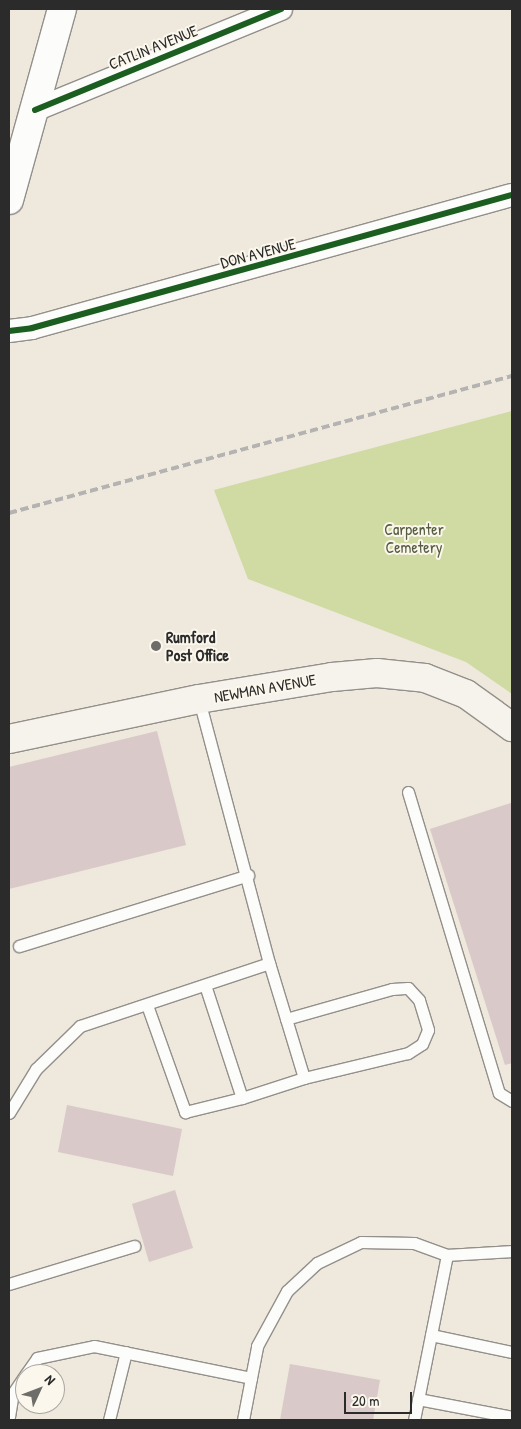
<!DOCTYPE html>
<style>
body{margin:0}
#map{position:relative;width:521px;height:1429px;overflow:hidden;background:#eee8dd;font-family:"Patrick Hand",sans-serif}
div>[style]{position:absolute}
.green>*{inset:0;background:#d0daa3}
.building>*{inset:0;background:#d9c9c8}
.roads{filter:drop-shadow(1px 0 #938f8a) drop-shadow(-1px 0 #938f8a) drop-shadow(0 1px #938f8a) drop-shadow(0 -1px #938f8a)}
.service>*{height:11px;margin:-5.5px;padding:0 5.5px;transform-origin:5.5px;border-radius:5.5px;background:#fcfcfa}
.minor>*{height:22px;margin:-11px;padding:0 11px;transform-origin:11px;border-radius:11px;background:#fcfcfa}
.tertiary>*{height:28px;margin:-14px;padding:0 14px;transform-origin:14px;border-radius:14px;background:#fcfcfa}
.secondary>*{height:28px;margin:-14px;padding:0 14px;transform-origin:14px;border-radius:14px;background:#f6f2ec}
.rail>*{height:4px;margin-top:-2px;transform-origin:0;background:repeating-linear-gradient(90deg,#b4b3b2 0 8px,transparent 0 12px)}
.cycleway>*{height:6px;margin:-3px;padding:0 3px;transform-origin:3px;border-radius:3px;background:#1b5e20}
.dots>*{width:14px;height:14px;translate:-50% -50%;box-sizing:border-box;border:2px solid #fbf7ec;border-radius:50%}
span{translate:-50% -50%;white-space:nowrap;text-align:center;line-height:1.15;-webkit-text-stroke:4px #fbf7ec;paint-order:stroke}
.street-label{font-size:16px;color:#2b2b2b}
.park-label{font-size:16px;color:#555c41}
.poi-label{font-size:16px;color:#2b2b2b;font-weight:700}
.left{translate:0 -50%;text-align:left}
.frame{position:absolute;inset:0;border:10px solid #2b2b2b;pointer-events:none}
.north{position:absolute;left:15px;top:1364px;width:50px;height:50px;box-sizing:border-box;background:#fbf7ec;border:1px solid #a8a59f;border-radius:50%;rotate:47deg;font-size:14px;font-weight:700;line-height:20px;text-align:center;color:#2b2b2b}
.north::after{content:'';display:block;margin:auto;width:18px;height:22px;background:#6f6d69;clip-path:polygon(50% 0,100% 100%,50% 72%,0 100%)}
.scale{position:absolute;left:344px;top:1392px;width:68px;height:22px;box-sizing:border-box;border:2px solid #2b2b2b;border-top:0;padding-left:6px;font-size:15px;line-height:18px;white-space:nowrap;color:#2b2b2b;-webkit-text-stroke:4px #fbf7ec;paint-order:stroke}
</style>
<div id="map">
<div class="green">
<i style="clip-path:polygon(512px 411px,512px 694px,466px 662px,248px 579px,214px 490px)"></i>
</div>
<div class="building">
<i style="clip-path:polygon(157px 731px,186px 845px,9px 889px,9px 767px)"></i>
<i style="clip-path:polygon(511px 803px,512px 1063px,505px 1065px,430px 829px)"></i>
<i style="clip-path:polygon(67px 1105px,182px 1129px,173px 1176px,58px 1152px)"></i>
<i style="clip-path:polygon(175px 1190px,193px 1248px,149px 1262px,132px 1204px)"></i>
<i style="clip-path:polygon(290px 1364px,380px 1380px,373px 1420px,280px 1420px)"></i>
</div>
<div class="roads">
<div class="service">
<i style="left:408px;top:792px;width:314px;rotate:73.2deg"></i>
<i style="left:499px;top:1093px;width:15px;rotate:32deg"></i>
<i style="left:19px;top:946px;width:240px;rotate:-17.2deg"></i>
<i style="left:205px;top:985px;width:119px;rotate:71.9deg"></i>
<i style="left:147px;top:1005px;width:114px;rotate:70.4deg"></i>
<i style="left:185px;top:1112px;width:59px;rotate:-13.8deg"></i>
<i style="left:242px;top:1098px;width:65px;rotate:-17.9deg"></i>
<i style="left:304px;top:1078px;width:120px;rotate:-106.9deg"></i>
<i style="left:269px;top:963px;width:273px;rotate:-104.9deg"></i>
<i style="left:286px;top:1019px;width:110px;rotate:-15.8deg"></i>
<i style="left:392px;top:989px;width:16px;rotate:-4deg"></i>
<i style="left:408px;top:988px;width:16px;rotate:47deg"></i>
<i style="left:419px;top:1000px;width:31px;rotate:73deg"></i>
<i style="left:428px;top:1030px;width:15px;rotate:113deg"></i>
<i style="left:422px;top:1044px;width:17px;rotate:147deg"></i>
<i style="left:408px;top:1053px;width:107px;rotate:166.5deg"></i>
<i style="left:9px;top:1113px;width:52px;rotate:-58.5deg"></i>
<i style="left:36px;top:1069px;width:62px;rotate:-44.3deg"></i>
<i style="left:80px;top:1026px;width:199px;rotate:-18.4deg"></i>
<i style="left:9px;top:1284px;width:131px;rotate:-16.9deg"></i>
<i style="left:431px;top:1335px;width:83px;rotate:11.9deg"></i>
<i style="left:26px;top:1374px;width:19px;rotate:-55deg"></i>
<i style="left:37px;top:1358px;width:58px;rotate:-11.9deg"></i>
<i style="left:94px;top:1346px;width:160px;rotate:11.5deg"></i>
<i style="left:251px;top:1378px;width:33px;rotate:-79deg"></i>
<i style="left:257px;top:1346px;width:63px;rotate:-61.4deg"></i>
<i style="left:287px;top:1291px;width:41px;rotate:-43deg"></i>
<i style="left:317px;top:1263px;width:49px;rotate:-25.5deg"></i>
<i style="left:361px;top:1242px;width:53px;rotate:1.1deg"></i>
<i style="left:414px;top:1243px;width:35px;rotate:20deg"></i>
<i style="left:418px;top:1399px;width:96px;rotate:10.8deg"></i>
<i style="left:9px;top:1417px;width:24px;rotate:-81deg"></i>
<i style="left:13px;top:1393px;width:22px;rotate:-56deg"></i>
<i style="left:109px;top:1420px;width:70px;rotate:-76deg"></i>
<i style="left:243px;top:1420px;width:43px;rotate:-79.2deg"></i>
<i style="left:414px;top:1420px;width:168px;rotate:-78.7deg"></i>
<i style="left:447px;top:1255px;width:65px;rotate:-3.5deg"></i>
</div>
<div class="minor">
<i style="left:35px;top:110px;width:266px;rotate:-22.3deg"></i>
<i style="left:9px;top:331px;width:23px;rotate:-7deg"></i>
<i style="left:32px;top:328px;width:498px;rotate:-15.5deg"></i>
</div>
<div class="tertiary">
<i style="left:9px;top:200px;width:198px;rotate:-74.5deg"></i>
</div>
<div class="secondary">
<i style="left:9px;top:739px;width:194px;rotate:-11.9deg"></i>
<i style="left:199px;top:699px;width:135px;rotate:-9.4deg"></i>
<i style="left:332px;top:677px;width:45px;rotate:-5.1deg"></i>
<i style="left:377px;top:673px;width:48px;rotate:5.9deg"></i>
<i style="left:425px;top:678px;width:44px;rotate:21.3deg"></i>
<i style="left:466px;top:694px;width:57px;rotate:35.7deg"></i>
</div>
</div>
<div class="rail">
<i style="left:9px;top:513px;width:521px;rotate:-15.24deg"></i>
</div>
<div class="cycleway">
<i style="left:35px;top:110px;width:266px;rotate:-22.3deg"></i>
<i style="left:9px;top:331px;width:23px;rotate:-7deg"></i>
<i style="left:32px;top:328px;width:498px;rotate:-15.5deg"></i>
</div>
<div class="dots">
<i style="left:156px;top:646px;background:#6f6d69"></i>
</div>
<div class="street-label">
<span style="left:153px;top:47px;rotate:-22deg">CATLIN AVENUE</span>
<span style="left:258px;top:253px;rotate:-15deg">DON AVENUE</span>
<span style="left:265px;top:688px;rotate:-10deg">NEWMAN AVENUE</span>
</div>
<div class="park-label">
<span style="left:414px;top:538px">Carpenter<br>Cemetery</span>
</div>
<div class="poi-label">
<span class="left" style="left:166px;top:646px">Rumford<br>Post Office</span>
</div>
<div class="frame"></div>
<div class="north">N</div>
<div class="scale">20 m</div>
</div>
